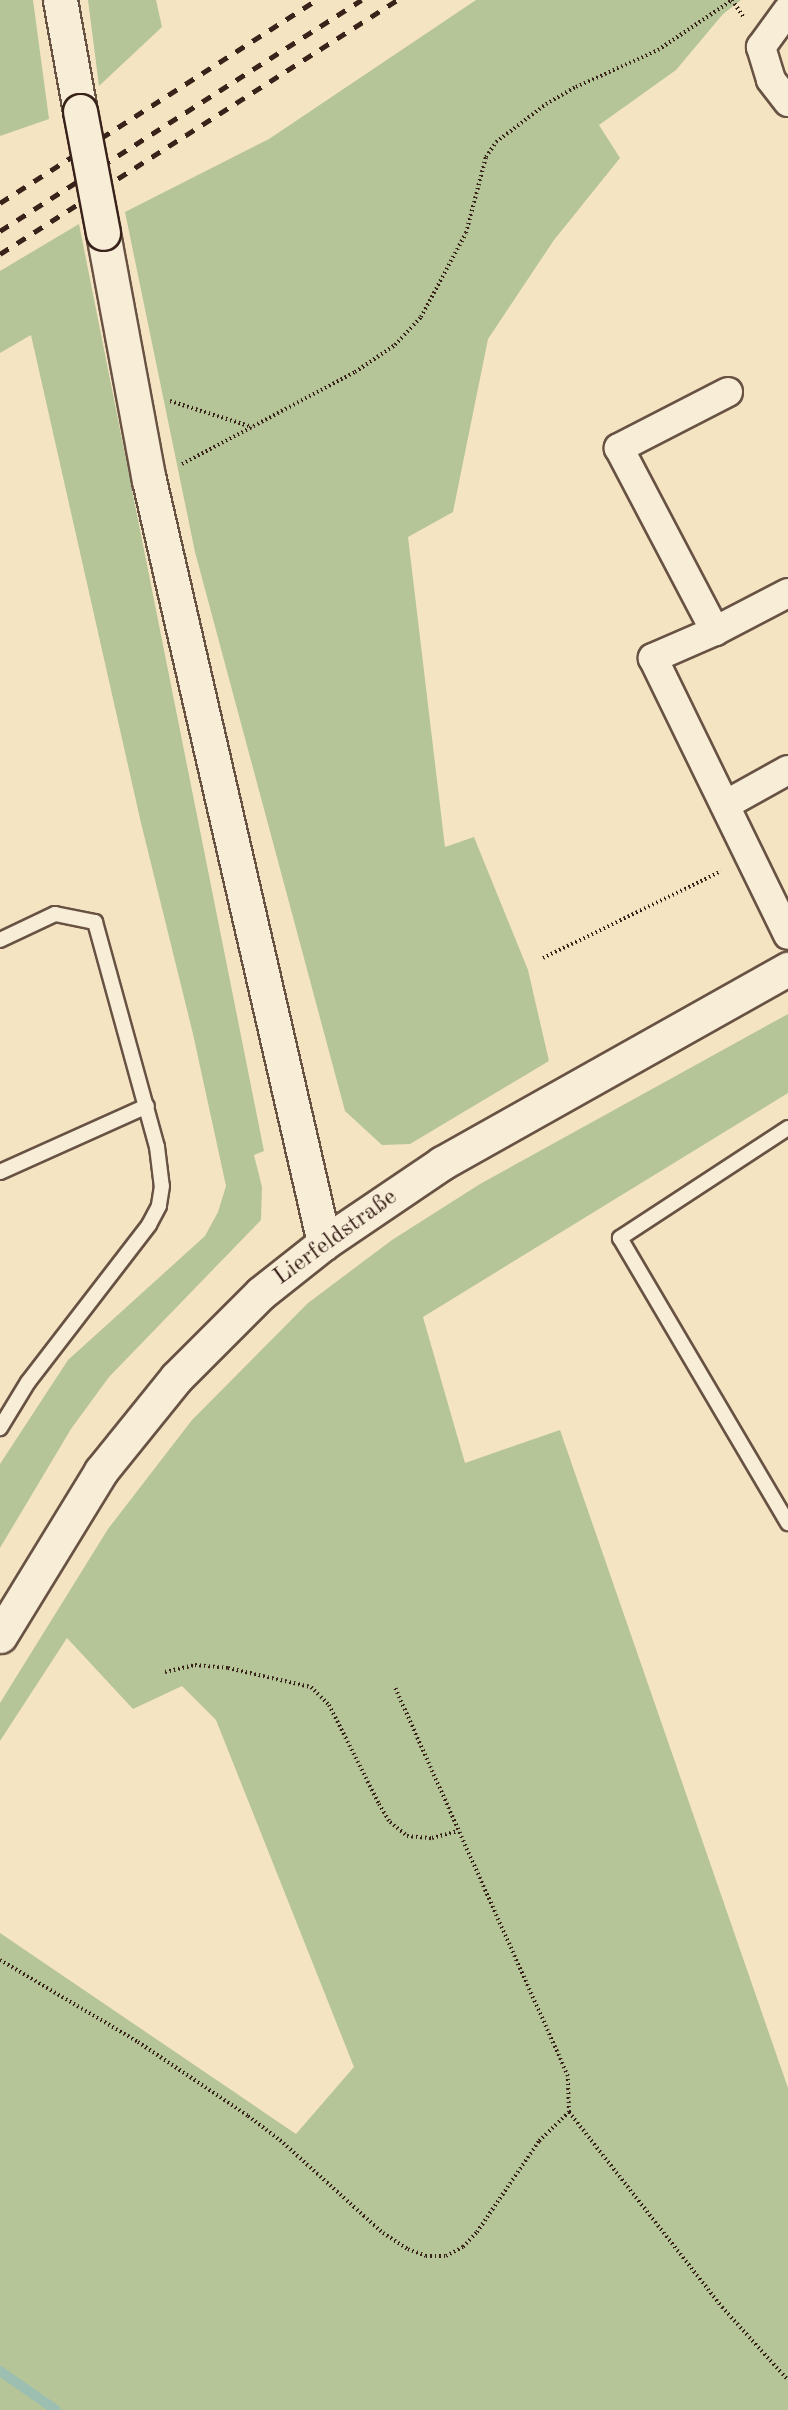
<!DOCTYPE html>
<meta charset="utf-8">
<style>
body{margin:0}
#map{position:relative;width:788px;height:2410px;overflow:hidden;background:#f5e4c2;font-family:"Old Standard TT",serif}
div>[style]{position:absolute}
.green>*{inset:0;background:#b5c598}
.stream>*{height:10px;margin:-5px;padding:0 5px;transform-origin:5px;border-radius:5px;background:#9cbfb1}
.path>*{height:4px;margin-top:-2px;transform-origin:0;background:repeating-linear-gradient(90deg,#39221a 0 1.5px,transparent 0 4.5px)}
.roads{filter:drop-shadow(2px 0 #685244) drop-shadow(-2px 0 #685244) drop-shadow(0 2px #685244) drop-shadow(0 -2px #685244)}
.lane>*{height:14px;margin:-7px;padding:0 7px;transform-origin:7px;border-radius:7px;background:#f8edd7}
.street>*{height:28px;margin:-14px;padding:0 14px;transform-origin:14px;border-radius:14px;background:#f8edd7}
.secondary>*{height:33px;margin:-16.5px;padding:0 16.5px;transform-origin:16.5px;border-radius:16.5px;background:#f8edd7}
.rail>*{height:4.5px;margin-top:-2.25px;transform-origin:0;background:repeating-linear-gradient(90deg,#39221a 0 10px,transparent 0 20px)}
.bridges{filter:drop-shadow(2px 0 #39221a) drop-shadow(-2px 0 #39221a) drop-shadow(0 2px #39221a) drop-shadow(0 -2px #39221a)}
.secondary-bridge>*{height:33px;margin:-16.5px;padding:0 16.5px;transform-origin:16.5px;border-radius:16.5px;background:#f8edd7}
span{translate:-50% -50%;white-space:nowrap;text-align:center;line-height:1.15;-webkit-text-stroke:4.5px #f8edd7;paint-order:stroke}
.street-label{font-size:24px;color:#39221a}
</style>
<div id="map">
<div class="green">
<i style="clip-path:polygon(0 0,33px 0,49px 119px,0 136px)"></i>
<i style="clip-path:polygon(88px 0,156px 0,162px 27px,99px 86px)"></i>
<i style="clip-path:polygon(476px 0,741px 0,723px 14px,676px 70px,599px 125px,620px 158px,554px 240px,488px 339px,453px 512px,408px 537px,445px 847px,474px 837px,528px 970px,549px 1061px,410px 1144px,382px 1145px,345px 1111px,195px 552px,125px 212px,269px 139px)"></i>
<i style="clip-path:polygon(79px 224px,264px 1151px,254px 1155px,262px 1187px,261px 1220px,109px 1377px,71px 1429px,0 1548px,0 1464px,68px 1360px,205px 1236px,218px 1212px,226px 1186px,193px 1034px,141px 823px,31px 335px,0 353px,0 271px)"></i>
<i style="clip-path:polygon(788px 1014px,788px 1093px,423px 1317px,465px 1463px,560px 1430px,788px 2088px,788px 2410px,0 2410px,0 1933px,296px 2134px,354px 2067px,216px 1720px,182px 1686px,133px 1709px,67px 1638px,0 1741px,0 1703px,108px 1529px,192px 1420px,308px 1303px,392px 1240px,480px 1184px)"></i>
</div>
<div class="stream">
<i style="left:0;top:2371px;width:68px;rotate:34.9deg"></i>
</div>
<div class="path">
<i style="left:732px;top:0;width:22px;rotate:56deg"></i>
<i style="left:170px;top:401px;width:86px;rotate:17.6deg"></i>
<i style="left:182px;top:464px;width:196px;rotate:-28deg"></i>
<i style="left:355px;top:372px;width:48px;rotate:-34deg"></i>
<i style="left:395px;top:345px;width:38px;rotate:-47deg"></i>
<i style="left:421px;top:317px;width:95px;rotate:-61.8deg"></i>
<i style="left:466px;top:233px;width:79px;rotate:-75.3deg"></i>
<i style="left:486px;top:157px;width:18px;rotate:-56deg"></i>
<i style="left:496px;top:142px;width:63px;rotate:-37.2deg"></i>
<i style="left:546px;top:104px;width:34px;rotate:-30deg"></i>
<i style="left:576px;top:87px;width:90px;rotate:-24.3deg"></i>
<i style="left:658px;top:50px;width:89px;rotate:-34deg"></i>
<i style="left:543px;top:958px;width:198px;rotate:-26deg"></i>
<i style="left:165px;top:1672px;width:31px;rotate:-13deg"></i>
<i style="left:195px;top:1665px;width:33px;rotate:5deg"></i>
<i style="left:228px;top:1668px;width:85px;rotate:12.9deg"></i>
<i style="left:311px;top:1687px;width:25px;rotate:45deg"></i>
<i style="left:329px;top:1705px;width:111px;rotate:63.2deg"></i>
<i style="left:379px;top:1804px;width:21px;rotate:59deg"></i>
<i style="left:390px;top:1822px;width:22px;rotate:39deg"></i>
<i style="left:407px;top:1836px;width:25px;rotate:5deg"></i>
<i style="left:432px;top:1838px;width:27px;rotate:-15deg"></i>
<i style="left:0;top:1960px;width:161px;rotate:30.7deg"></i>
<i style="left:138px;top:2042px;width:133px;rotate:33.9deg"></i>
<i style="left:248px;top:2116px;width:40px;rotate:37deg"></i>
<i style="left:280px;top:2140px;width:139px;rotate:42.1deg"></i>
<i style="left:383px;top:2233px;width:30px;rotate:33deg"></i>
<i style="left:408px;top:2249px;width:19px;rotate:21deg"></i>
<i style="left:426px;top:2256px;width:20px"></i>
<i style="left:446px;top:2256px;width:19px;rotate:-28deg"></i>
<i style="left:463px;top:2247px;width:21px;rotate:-47deg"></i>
<i style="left:477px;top:2232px;width:110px;rotate:-55.7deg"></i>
<i style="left:539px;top:2141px;width:42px;rotate:-44deg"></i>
<i style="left:569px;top:2112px;width:36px;rotate:-92deg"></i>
<i style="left:568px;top:2076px;width:427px;rotate:-114deg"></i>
<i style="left:569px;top:2112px;width:248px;rotate:51.9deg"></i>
<i style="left:722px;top:2307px;width:98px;rotate:47.9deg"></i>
</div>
<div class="roads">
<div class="lane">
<i style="left:0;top:940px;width:61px;rotate:-25.3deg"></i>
<i style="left:55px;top:914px;width:41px;rotate:11.3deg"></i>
<i style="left:95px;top:922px;width:233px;rotate:74.6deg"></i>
<i style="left:157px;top:1147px;width:39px;rotate:83deg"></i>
<i style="left:162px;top:1186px;width:20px;rotate:99deg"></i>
<i style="left:159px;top:1206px;width:21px;rotate:118deg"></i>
<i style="left:149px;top:1225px;width:198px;rotate:127.6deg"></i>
<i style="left:28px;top:1382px;width:54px;rotate:121.3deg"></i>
<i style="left:788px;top:1128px;width:201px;rotate:146.8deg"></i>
<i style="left:620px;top:1238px;width:331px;rotate:59.5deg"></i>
<i style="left:0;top:1172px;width:161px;rotate:-24.2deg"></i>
</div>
<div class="street">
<i style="left:788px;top:10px;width:46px;rotate:126.1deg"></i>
<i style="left:761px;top:47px;width:34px;rotate:73deg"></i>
<i style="left:771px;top:80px;width:28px;rotate:52deg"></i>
<i style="left:728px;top:392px;width:123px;rotate:152.8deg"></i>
<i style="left:619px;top:448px;width:207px;rotate:62.3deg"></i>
<i style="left:715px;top:631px;width:68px;rotate:156.5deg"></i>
<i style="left:653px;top:658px;width:308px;rotate:64deg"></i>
<i style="left:715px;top:631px;width:82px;rotate:-27.5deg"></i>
<i style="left:725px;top:805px;width:72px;rotate:-29.1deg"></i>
</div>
<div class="secondary">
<i style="left:60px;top:0;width:113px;rotate:79.8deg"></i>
<i style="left:103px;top:233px;width:251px;rotate:79.5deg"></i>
<i style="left:149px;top:480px;width:783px;rotate:77.08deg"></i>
<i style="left:0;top:1636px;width:193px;rotate:-58.5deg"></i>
<i style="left:101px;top:1471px;width:119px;rotate:-51.1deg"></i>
<i style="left:176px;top:1378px;width:120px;rotate:-45deg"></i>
<i style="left:261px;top:1293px;width:80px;rotate:-38.4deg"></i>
<i style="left:324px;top:1243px;width:143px;rotate:-34.1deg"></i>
<i style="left:442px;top:1163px;width:397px;rotate:-29.3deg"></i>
</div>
</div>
<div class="rail">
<i style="left:0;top:203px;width:376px;rotate:-32.7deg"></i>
<i style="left:0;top:231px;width:429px;rotate:-32.6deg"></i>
<i style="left:0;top:254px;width:471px;rotate:-32.6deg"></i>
</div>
<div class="bridges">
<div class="secondary-bridge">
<i style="left:80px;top:111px;width:124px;rotate:79.3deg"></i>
</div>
</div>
<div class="street-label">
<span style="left:336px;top:1238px;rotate:-36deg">Lierfeldstraße</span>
</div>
</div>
